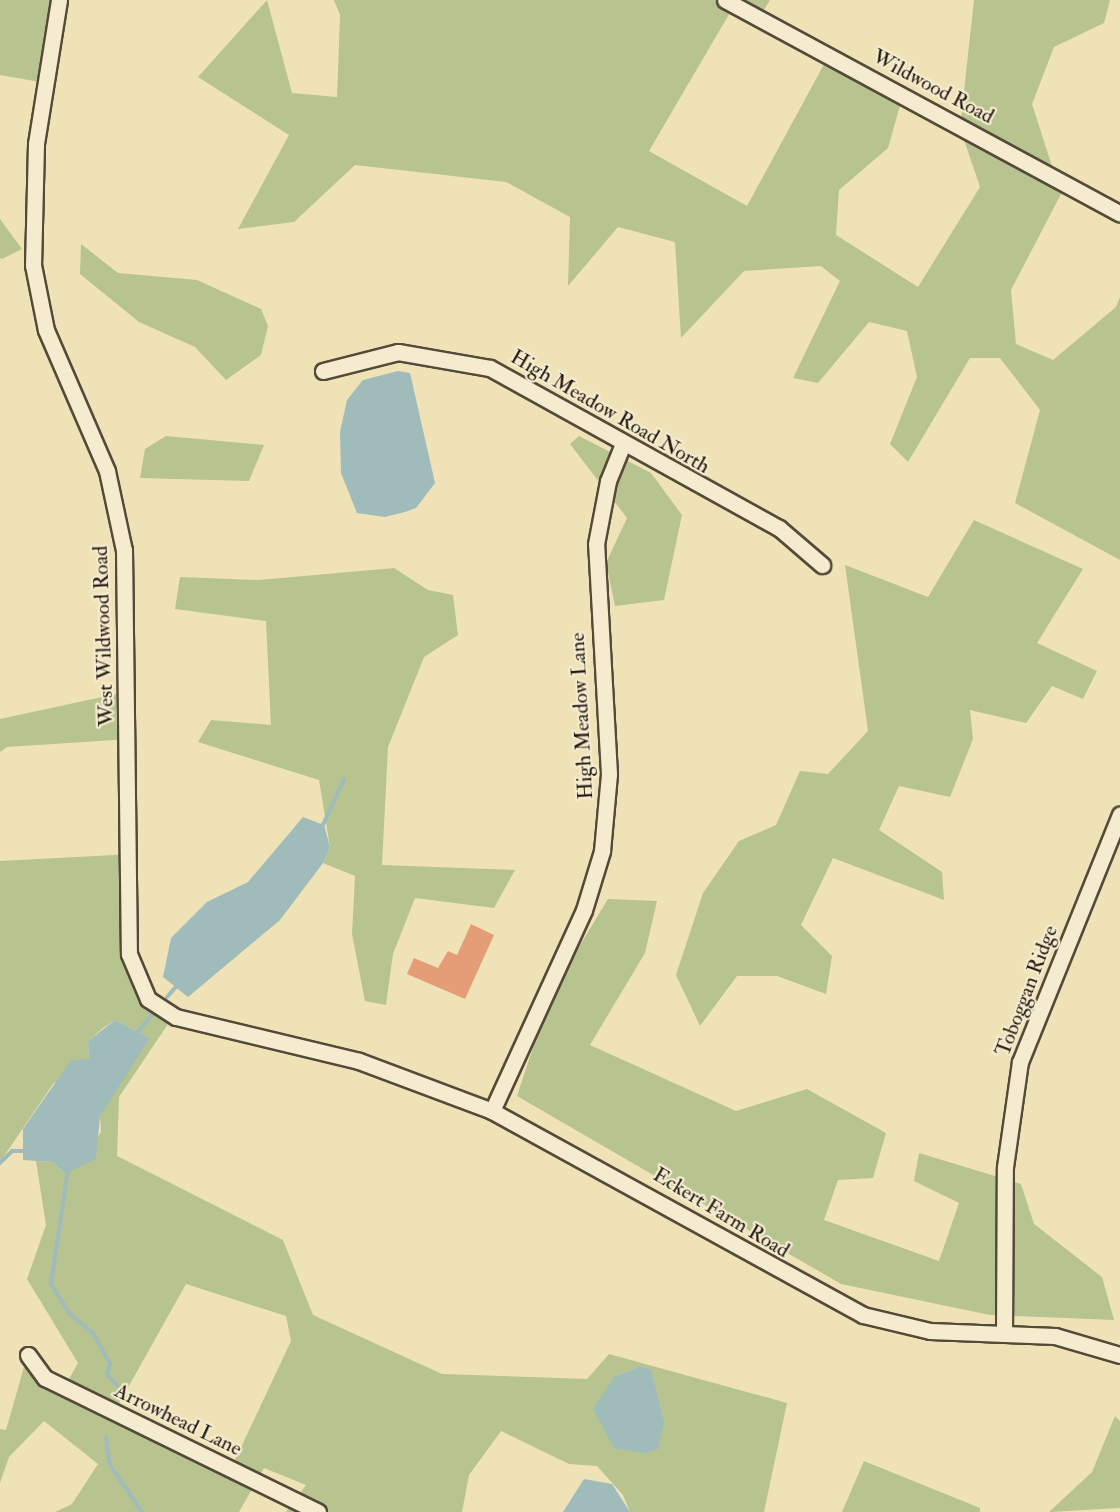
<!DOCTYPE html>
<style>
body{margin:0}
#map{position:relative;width:1120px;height:1512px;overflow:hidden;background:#efe2b7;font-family:"IM FELL Double Pica",serif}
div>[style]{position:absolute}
.green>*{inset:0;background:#b7c490}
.water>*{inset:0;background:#9fbbba}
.stream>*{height:4px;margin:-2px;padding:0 2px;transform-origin:2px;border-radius:2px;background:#9fbbba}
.building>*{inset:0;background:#e59d78}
.roads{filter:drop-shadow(2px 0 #544a38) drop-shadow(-2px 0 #544a38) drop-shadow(0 2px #544a38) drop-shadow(0 -2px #544a38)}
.minor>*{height:15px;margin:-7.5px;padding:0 7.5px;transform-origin:7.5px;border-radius:7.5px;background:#f5ecd0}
span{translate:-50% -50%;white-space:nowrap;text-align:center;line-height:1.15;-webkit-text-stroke:4.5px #f5ecd0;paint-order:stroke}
.street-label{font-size:21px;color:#21170e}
</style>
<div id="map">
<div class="green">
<i style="clip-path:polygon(0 0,63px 0,46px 83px,0 75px)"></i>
<i style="clip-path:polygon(267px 0,292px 93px,337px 97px,340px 15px,334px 0,770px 0,760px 17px,735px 4px,649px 151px,747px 206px,829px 55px,901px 102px,888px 148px,839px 190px,836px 235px,918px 287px,980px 187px,960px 128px,974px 0,1110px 0,1104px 23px,1054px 47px,1032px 104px,1061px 194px,1011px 290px,1016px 344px,1053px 360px,1116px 307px,1120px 297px,1120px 560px,1015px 503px,1040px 410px,1000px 358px,970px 358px,908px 462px,890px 444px,917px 377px,907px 331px,869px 322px,818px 383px,793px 378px,840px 281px,821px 266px,744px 271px,681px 338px,675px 242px,618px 227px,568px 286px,570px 217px,506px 182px,355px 165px,294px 222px,238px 229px,289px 135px,198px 77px)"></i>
<i style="clip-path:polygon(0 219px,22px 249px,2px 259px,0 258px)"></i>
<i style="clip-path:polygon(81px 244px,118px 273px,197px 280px,261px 309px,268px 326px,261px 355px,226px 380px,195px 347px,139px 322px,80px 274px)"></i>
<i style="clip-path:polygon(166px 436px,264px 445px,249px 481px,140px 478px,145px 449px)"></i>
<i style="clip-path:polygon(579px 436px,651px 473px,682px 515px,664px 600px,615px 606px,606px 563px,627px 518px,570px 444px)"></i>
<i style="clip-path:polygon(974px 520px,1083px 569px,1037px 643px,1097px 671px,1083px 699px,1052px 686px,1026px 723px,970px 710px,973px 739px,950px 797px,899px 786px,879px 830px,942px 872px,944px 900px,833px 858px,801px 925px,832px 956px,826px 994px,777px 976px,737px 976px,700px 1026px,676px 975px,703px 893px,739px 841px,776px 825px,800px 771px,828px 774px,868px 731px,845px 565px,928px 597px)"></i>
<i style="clip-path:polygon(394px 568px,428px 590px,453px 595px,458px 635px,424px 657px,388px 747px,382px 865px,515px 870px,494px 908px,415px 898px,393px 954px,386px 1005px,365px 1001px,352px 934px,355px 876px,323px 863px,330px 847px,319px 780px,198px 742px,211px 720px,271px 725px,266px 621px,175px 609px,180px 577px,259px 580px)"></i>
<i style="clip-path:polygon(130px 691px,130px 739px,7px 747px,0 752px,0 719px)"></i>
<i style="clip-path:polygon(evenodd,133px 854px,136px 979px,174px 1015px,119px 1097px,117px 1156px,283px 1240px,313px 1315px,442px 1374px,587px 1379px,609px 1354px,787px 1403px,764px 1512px,630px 1512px,623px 1495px,597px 1466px,569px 1464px,501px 1431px,469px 1475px,462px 1512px,286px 1512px,306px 1485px,264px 1468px,239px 1512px,55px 1512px,72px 1504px,98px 1464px,44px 1421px,9px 1457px,0 1483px,0 1429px,6px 1430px,24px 1367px,61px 1393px,78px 1363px,27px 1279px,46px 1225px,36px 1161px,53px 1162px,65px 1174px,77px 1167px,101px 1132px,100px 1116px,119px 1081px,150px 1038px,115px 1020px,103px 1028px,88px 1041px,89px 1059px,53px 1084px,0 1162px,0 861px,133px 854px,186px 1284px,286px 1316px,291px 1341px,235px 1460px,116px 1409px,186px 1284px,133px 854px,641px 1366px,650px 1370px,653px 1380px,615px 1376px,641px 1366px)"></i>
<i style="clip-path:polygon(608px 899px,657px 901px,645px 953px,590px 1045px,736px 1111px,807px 1089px,886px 1133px,873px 1178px,838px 1180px,824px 1220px,939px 1261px,959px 1203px,914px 1181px,919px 1153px,1021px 1184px,1034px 1224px,1102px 1277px,1114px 1320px,990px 1315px,841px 1284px,517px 1096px,551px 993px)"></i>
<i style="clip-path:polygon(1115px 1416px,1120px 1421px,1120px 1508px,1049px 1512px,1092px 1472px)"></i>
<i style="clip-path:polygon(864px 1461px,980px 1508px,980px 1512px,842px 1512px)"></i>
</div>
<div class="water">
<i style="clip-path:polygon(398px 371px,410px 373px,435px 483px,416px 508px,405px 512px,385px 517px,357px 513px,341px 473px,340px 432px,347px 400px,363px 380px)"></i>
<i style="clip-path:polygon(303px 817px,324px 825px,330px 847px,323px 863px,280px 920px,188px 997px,163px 977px,171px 938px,207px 902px,248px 882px)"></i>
<i style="clip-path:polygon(115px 1020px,150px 1038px,100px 1116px,96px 1159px,65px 1174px,53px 1162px,23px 1160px,23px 1129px,71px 1060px,89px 1059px,88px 1041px)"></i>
<i style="clip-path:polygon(641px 1366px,651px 1370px,664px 1422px,658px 1449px,644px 1453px,614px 1448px,593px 1409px,615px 1376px)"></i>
<i style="clip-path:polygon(584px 1479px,612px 1484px,630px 1512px,563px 1512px)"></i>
</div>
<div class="stream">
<i style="left:322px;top:827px;width:53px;rotate:-65.4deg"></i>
<i style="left:167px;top:997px;width:18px;rotate:-49deg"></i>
<i style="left:135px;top:1035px;width:26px;rotate:-50deg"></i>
<i style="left:0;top:1163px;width:17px;rotate:-45deg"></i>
<i style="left:12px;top:1151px;width:12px"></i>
<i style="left:68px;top:1170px;width:115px;rotate:98.5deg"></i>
<i style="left:51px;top:1284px;width:36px;rotate:58deg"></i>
<i style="left:70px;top:1314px;width:30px;rotate:40deg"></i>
<i style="left:93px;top:1333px;width:35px;rotate:61deg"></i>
<i style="left:110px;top:1364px;width:10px;rotate:107deg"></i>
<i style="left:107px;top:1374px;width:34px;rotate:50deg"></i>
<i style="left:106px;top:1437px;width:28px;rotate:82deg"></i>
<i style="left:110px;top:1465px;width:57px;rotate:55.8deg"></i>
</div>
<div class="building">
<i style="clip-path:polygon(471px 924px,494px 935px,465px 999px,407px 974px,414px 958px,438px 968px,448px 951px,457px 955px)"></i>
</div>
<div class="roads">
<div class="minor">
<i style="left:59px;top:0;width:146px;rotate:99.1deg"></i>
<i style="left:36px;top:144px;width:121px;rotate:91.4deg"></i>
<i style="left:33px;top:265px;width:66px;rotate:78.7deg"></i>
<i style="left:46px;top:330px;width:154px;rotate:66.6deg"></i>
<i style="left:107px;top:471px;width:81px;rotate:77.9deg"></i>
<i style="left:124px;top:550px;width:404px;rotate:89.3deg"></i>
<i style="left:129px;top:954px;width:49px;rotate:67.1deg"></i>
<i style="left:148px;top:999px;width:33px;rotate:33deg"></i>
<i style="left:176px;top:1017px;width:188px;rotate:13.5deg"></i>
<i style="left:359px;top:1061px;width:142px;rotate:20.6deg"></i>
<i style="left:492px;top:1111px;width:423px;rotate:28.8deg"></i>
<i style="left:863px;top:1315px;width:69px;rotate:13.4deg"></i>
<i style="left:930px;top:1331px;width:125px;rotate:2.3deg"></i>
<i style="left:1055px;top:1336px;width:68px;rotate:16.3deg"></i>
<i style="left:725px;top:0;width:449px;rotate:28.4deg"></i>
<i style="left:323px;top:371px;width:77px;rotate:-14.2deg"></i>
<i style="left:398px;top:352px;width:93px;rotate:9.9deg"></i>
<i style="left:490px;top:368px;width:330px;rotate:29deg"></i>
<i style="left:779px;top:528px;width:57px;rotate:40.7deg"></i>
<i style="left:492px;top:1111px;width:221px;rotate:-65.4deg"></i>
<i style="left:584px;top:910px;width:62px;rotate:-73deg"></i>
<i style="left:602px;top:851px;width:77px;rotate:-84.8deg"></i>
<i style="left:609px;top:774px;width:230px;rotate:-93.2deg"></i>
<i style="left:596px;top:544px;width:64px;rotate:-79.2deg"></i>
<i style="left:608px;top:481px;width:40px;rotate:-68deg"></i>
<i style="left:1004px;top:1334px;width:167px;rotate:-89.7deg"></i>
<i style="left:1005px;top:1167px;width:106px;rotate:-81.9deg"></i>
<i style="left:1020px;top:1062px;width:267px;rotate:-68deg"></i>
<i style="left:28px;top:1355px;width:29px;rotate:54deg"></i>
<i style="left:45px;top:1378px;width:304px;rotate:26.1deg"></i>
</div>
</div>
<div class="street-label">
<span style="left:933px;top:87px;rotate:28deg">Wildwood Road</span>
<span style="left:610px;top:412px;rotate:30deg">High Meadow Road North</span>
<span style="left:104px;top:636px;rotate:-92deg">West Wildwood Road</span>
<span style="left:582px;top:716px;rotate:-93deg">High Meadow Lane</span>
<span style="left:1027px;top:991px;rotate:-69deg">Toboggan Ridge</span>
<span style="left:721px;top:1213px;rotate:31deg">Eckert Farm Road</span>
<span style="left:178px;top:1420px;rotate:26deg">Arrowhead Lane</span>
</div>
</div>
